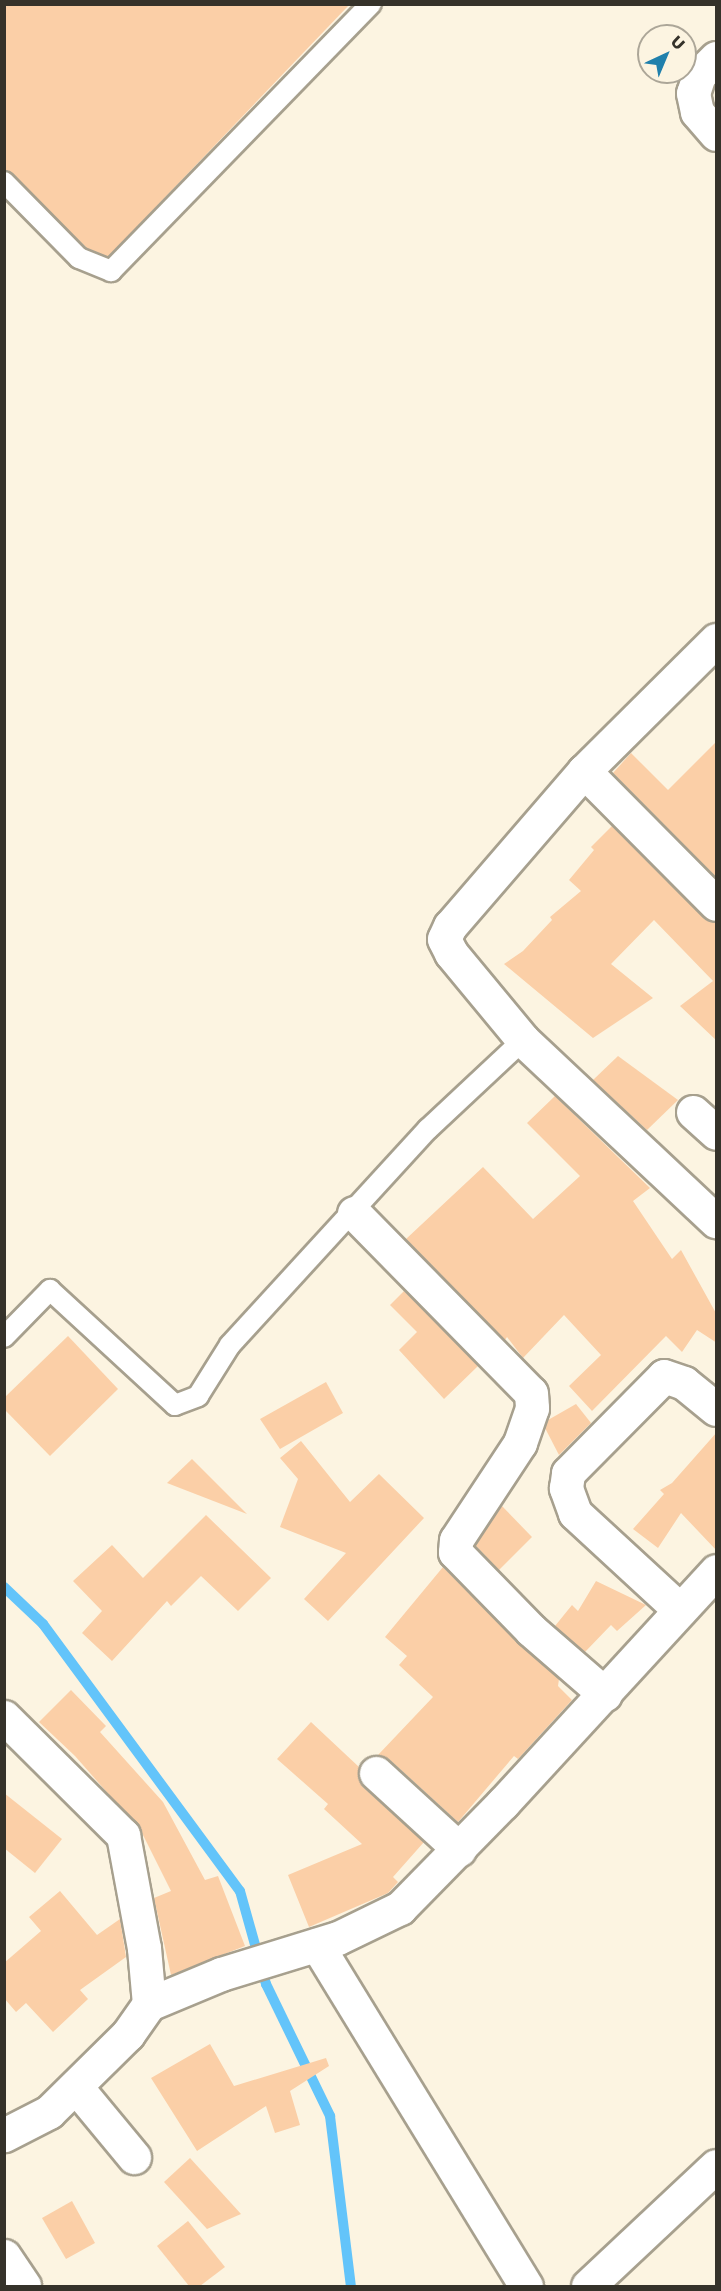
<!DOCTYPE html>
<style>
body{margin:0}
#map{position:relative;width:721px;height:2291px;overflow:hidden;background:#fcf4e1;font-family:"Golos Text",sans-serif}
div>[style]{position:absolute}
.stream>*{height:10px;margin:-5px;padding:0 5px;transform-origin:5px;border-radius:5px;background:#63c4fa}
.building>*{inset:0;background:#fbcfa7}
.roads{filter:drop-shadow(2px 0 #a7a08e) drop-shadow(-2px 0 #a7a08e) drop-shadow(0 2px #a7a08e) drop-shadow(0 -2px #a7a08e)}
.service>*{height:20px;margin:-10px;padding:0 10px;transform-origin:10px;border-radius:10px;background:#fff}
.minor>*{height:33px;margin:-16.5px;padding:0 16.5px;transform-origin:16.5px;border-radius:16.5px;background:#fff}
.tertiary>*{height:33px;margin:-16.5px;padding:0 16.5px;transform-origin:16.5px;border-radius:16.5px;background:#fff}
span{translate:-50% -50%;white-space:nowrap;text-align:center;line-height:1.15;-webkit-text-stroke:4.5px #fcf4e1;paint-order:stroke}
.frame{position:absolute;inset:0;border:6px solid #35322a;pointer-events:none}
.north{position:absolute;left:637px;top:24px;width:60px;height:60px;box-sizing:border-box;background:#fcf4e1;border:2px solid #aca698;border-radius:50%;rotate:44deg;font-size:16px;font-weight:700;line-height:24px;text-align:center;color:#35322a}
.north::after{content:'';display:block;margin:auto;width:21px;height:27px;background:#2080ac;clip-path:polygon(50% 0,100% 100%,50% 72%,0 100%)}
</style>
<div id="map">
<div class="stream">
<i style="left:4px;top:1587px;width:54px;rotate:43.5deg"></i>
<i style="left:43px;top:1624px;width:332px;rotate:53.6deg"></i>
<i style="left:240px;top:1891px;width:97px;rotate:74.4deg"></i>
<i style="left:266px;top:1984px;width:147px;rotate:64.1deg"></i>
<i style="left:330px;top:2116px;width:171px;rotate:83deg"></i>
</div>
<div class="building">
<i style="clip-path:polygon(4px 4px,350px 4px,108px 257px,88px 249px,4px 169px)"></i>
<i style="clip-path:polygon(717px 741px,717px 878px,613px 773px,631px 753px,668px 790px)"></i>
<i style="clip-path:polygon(612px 826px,703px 917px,717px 922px,717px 1041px,680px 1006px,713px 981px,654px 920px,611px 964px,653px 998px,593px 1038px,504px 964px,523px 951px,552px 920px,550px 917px,581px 891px,569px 880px,594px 850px,591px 847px)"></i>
<i style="clip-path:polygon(618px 1056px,678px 1100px,647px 1130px,593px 1080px)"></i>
<i style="clip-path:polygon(555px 1096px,650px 1188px,633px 1201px,672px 1259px,681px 1250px,717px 1315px,717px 1343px,697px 1330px,682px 1352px,666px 1336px,592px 1411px,569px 1386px,601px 1355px,564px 1315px,523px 1358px,507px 1337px,505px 1340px,406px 1239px,483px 1167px,533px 1219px,580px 1176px,527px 1123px)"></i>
<i style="clip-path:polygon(404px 1291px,478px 1366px,444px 1399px,399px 1350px,417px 1332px,390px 1305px)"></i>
<i style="clip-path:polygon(68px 1336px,118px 1389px,50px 1456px,4px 1409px,4px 1398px)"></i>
<i style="clip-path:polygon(326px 1382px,343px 1413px,280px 1449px,260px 1419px)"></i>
<i style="clip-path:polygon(576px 1404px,591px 1423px,559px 1455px,545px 1428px,548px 1420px)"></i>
<i style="clip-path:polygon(717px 1432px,717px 1551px,681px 1513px,658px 1548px,633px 1529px,664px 1494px,660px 1490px,672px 1483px)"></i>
<i style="clip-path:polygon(301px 1441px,350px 1502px,379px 1474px,424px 1518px,328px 1621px,304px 1599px,346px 1553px,280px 1527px,298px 1479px,280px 1458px)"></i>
<i style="clip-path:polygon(192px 1459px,247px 1514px,167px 1483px)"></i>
<i style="clip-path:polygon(501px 1505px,532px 1537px,499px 1570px,475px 1545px)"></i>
<i style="clip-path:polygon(206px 1515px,271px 1578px,238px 1611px,201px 1576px,171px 1606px,167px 1601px,112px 1661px,82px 1633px,102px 1611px,73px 1581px,112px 1545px,143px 1578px)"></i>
<i style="clip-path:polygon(443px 1567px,518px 1643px,559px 1679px,558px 1686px,572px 1700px,518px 1759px,514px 1756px,458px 1822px,389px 1759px,378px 1755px,433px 1697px,399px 1665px,407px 1656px,385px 1637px)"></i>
<i style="clip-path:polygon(596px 1581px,646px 1605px,617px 1631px,611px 1625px,585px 1652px,555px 1626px,572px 1605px,578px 1611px)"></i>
<i style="clip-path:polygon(71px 1690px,106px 1726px,100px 1732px,163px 1802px,205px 1880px,218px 1876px,245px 1946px,171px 1975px,154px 1898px,171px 1891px,141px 1831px,75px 1756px,39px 1722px)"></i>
<i style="clip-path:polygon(311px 1722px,359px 1767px,358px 1778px,363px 1787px,424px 1842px,393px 1877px,398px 1882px,388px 1893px,309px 1927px,288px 1875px,362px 1844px,324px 1809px,328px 1804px,277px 1759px)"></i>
<i style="clip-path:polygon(4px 1793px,62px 1839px,35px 1873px,4px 1848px)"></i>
<i style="clip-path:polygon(60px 1891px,97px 1935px,120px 1919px,126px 1957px,80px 1990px,88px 1999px,53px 2032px,26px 2003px,16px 2012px,4px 1998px,4px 1963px,41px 1931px,29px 1917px)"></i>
<i style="clip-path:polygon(210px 2044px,234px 2086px,326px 2058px,329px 2066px,290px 2091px,300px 2125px,275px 2133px,266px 2106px,197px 2151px,151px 2078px)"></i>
<i style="clip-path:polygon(190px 2158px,241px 2214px,207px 2229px,164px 2182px)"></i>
<i style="clip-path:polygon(72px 2201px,95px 2243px,66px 2259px,42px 2218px)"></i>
<i style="clip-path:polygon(188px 2221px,225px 2267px,200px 2286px,189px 2286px,157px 2246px)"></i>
</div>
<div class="roads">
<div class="service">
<i style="left:4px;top:182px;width:107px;rotate:45.4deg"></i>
<i style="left:79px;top:258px;width:35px;rotate:22deg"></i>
<i style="left:111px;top:271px;width:373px;rotate:-45.8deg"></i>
<i style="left:4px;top:1337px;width:66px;rotate:-45.6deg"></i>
<i style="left:50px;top:1290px;width:170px;rotate:42.6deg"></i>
<i style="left:175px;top:1405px;width:25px;rotate:-21deg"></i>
<i style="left:198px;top:1396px;width:60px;rotate:-57.9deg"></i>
<i style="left:230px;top:1345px;width:293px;rotate:-47.5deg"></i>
<i style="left:428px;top:1129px;width:130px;rotate:-43.1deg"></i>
</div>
<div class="minor">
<i style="left:716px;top:58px;width:24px;rotate:135deg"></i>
<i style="left:699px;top:75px;width:19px;rotate:108deg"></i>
<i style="left:693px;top:93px;width:19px;rotate:78deg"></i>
<i style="left:697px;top:112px;width:29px;rotate:49deg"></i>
<i style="left:716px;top:640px;width:186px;rotate:135.2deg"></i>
<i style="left:584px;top:771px;width:205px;rotate:130.8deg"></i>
<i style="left:450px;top:926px;width:14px;rotate:115deg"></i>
<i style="left:444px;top:939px;width:16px;rotate:63deg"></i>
<i style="left:451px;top:953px;width:113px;rotate:50.4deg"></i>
<i style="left:523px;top:1040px;width:265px;rotate:43.2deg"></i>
<i style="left:584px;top:771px;width:187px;rotate:45.2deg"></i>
<i style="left:693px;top:1112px;width:31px;rotate:42deg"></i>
<i style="left:354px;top:1213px;width:252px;rotate:45.5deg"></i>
<i style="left:531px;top:1393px;width:15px;rotate:86deg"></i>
<i style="left:532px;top:1408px;width:37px;rotate:109deg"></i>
<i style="left:520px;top:1443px;width:116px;rotate:123.4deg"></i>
<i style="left:456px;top:1540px;width:12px;rotate:95deg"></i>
<i style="left:455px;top:1552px;width:109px;rotate:45.7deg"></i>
<i style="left:531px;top:1630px;width:98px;rotate:40.9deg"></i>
<i style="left:680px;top:1610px;width:143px;rotate:-137.3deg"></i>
<i style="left:575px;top:1513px;width:27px;rotate:-110deg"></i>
<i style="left:566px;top:1488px;width:15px;rotate:-82deg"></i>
<i style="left:568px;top:1473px;width:136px;rotate:-45.3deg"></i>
<i style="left:664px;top:1376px;width:21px;rotate:19deg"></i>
<i style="left:684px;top:1383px;width:41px;rotate:39.1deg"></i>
<i style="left:376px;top:1773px;width:113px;rotate:42.5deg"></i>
<i style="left:317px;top:1945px;width:400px;rotate:58.5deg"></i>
<i style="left:149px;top:2004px;width:78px;rotate:-22.6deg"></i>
<i style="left:221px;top:1974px;width:122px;rotate:-17.1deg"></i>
<i style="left:338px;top:1938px;width:69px;rotate:-25.8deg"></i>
<i style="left:400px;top:1908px;width:147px;rotate:-45.6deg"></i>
<i style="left:503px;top:1803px;width:315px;rotate:-47.4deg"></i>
<i style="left:76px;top:2087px;width:91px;rotate:50.4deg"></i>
<i style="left:4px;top:2256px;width:36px;rotate:56deg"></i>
<i style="left:588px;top:2286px;width:175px;rotate:-43.2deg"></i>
</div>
<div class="tertiary">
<i style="left:4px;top:1717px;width:168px;rotate:44.8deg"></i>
<i style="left:123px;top:1835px;width:115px;rotate:79.5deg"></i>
<i style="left:144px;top:1948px;width:56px;rotate:84.9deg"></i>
<i style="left:149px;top:2004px;width:37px;rotate:125deg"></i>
<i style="left:128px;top:2034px;width:111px;rotate:135.4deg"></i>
<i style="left:49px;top:2112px;width:51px;rotate:152.9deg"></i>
</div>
</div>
<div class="frame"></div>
<div class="north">U</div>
</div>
